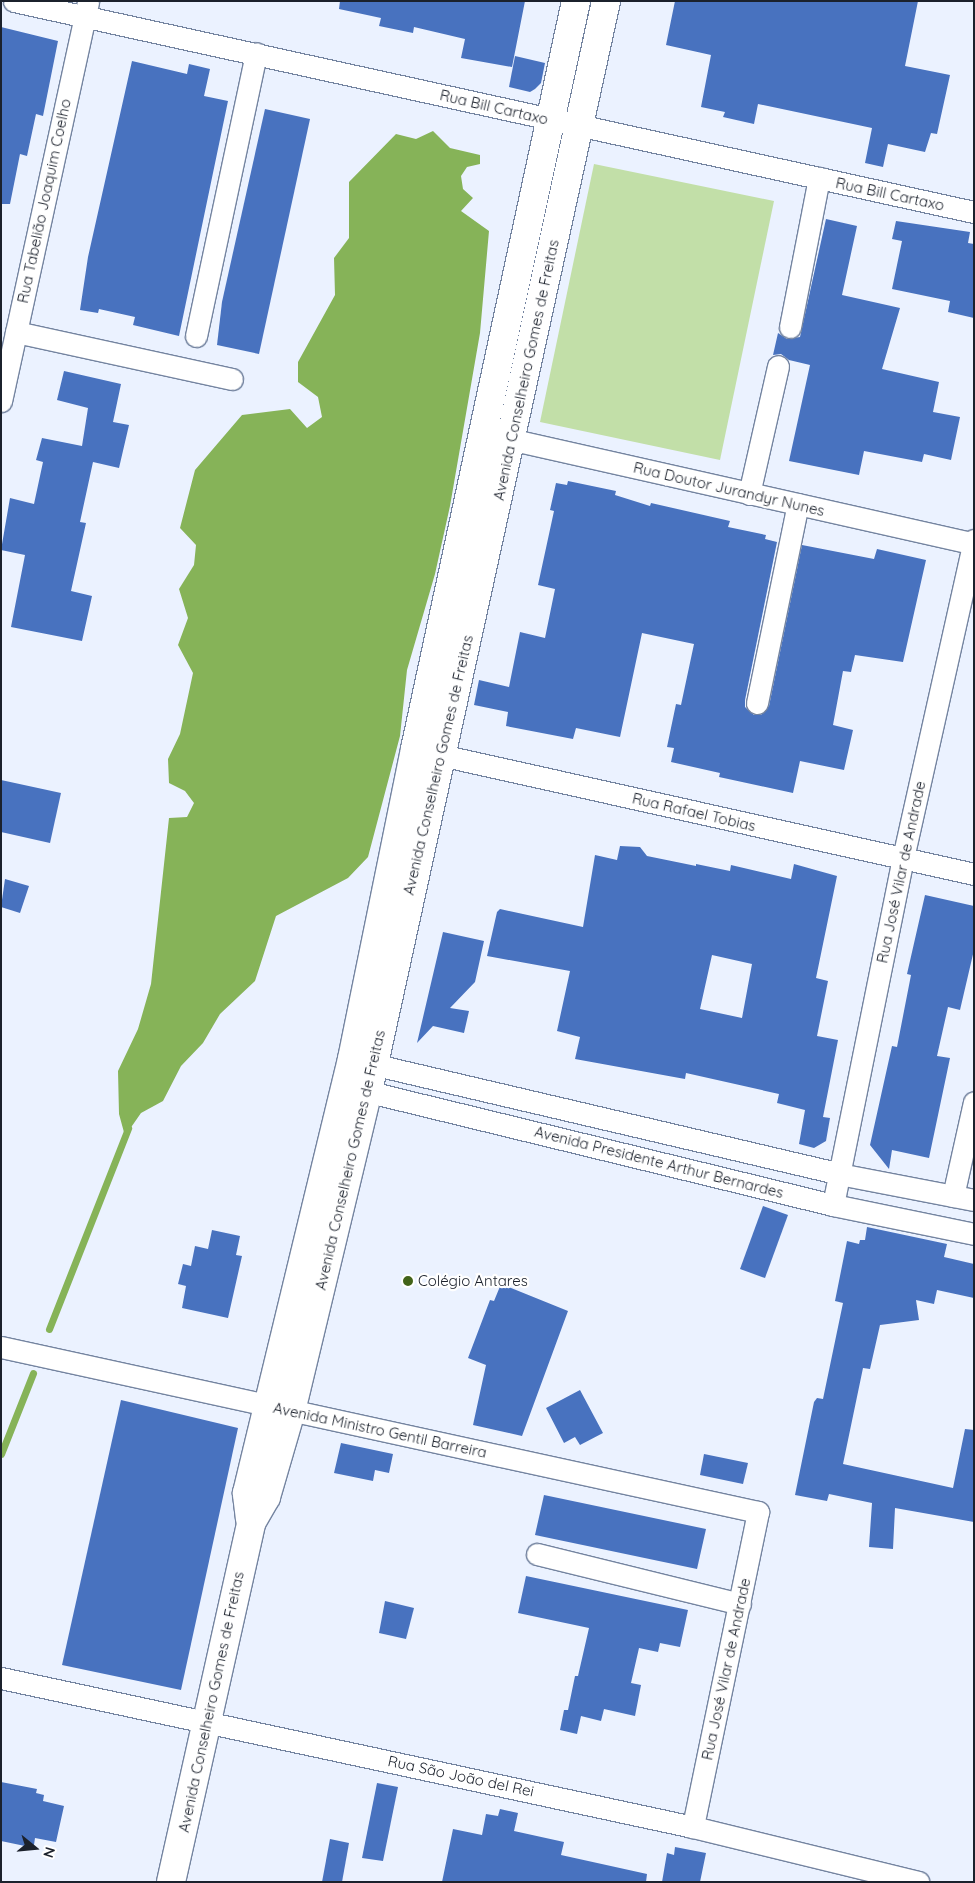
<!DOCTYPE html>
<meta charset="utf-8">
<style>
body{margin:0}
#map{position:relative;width:975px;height:1883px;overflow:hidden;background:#ebf2ff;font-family:Quicksand,sans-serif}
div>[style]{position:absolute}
.green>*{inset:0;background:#c2dfa8}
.water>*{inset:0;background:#86b358}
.stream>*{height:7px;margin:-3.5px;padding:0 3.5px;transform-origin:3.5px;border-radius:3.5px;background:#86b358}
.building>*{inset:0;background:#4872bf}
.roads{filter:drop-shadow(1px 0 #7484a0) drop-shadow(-1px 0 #7484a0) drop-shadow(0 1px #7484a0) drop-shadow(0 -1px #7484a0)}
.street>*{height:21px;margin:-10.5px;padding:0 10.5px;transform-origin:10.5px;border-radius:10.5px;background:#fff}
.secondary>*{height:28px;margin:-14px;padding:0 14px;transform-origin:14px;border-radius:14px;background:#fff}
.dots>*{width:14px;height:14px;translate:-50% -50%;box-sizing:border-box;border:2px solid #fff;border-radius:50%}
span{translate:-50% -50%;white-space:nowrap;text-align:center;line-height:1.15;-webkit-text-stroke:4.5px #fff;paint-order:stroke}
.street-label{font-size:15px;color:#1b212c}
.poi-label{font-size:15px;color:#1b212c}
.left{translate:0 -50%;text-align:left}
.frame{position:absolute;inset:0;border:2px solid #1b212c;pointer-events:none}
.north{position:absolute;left:10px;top:1823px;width:50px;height:50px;-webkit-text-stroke:4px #fff;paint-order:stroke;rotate:107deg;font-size:14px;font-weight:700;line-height:20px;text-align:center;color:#1b212c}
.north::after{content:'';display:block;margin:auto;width:18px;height:22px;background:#1b212c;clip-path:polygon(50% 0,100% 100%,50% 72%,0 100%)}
</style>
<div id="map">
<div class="green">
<i style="clip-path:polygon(594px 164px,774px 201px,720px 460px,540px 422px)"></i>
</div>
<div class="water">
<i style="clip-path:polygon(433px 131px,450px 148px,480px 155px,480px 164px,467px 167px,461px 176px,463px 189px,473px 198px,461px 211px,489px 231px,480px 333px,450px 506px,435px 574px,407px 670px,400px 736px,368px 857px,348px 878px,276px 916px,255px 981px,220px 1014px,203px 1043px,181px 1066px,163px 1101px,141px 1113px,125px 1136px,119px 1114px,118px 1071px,138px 1029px,151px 984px,169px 818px,187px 817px,194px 803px,185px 791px,169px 783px,168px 759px,180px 734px,193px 673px,178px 645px,188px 618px,179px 589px,194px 565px,196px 545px,180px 528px,195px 470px,242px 415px,290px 409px,307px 428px,322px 417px,318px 397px,298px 382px,298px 362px,335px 295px,334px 258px,349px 238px,349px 182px,396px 134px,416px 139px)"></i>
</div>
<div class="stream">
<i style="left:49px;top:1329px;width:216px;rotate:-68.5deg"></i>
<i style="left:1px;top:1454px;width:87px;rotate:-68.4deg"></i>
</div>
<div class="building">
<i style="clip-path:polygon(340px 1px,525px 1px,512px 67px,461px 58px,465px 39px,414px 27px,413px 33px,379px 26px,381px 18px,339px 9px)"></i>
<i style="clip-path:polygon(675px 1px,918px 1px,905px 66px,950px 75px,937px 134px,931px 133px,925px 152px,888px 144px,883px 167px,865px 163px,872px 128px,758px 104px,754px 124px,723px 117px,725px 112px,701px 107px,711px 55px,666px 45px)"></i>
<i style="clip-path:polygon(1px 27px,58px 41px,43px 116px,36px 114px,27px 156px,20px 154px,10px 204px,1px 204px)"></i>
<i style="clip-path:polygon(515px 56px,545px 63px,541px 83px,535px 89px,530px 92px,509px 87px)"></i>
<i style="clip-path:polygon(132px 61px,187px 74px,189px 64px,210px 69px,204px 96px,228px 101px,179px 336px,133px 325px,135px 317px,99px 309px,98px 313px,80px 310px,88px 257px)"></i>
<i style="clip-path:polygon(265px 109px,310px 119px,259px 354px,217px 345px,222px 302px)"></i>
<i style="clip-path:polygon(826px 219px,857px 226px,842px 295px,900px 308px,882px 369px,939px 382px,933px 412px,960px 417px,951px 460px,924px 454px,922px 462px,864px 451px,859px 475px,789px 461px,810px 365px,789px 360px,781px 354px,773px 355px,778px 333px,787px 339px,800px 337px)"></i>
<i style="clip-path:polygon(896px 221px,970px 232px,968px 243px,974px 244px,974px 318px,948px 312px,950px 301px,892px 289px,902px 241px,892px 239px)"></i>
<i style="clip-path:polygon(64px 371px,121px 384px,113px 422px,129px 425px,119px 468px,93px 462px,80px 522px,86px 523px,71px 591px,92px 596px,82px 641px,11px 627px,25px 555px,1px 550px,10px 498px,34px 504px,43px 462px,36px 460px,42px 438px,82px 446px,88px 408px,57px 400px)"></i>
<i style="clip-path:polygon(568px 481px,616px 491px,615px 495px,650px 506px,651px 503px,730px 521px,728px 527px,766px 535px,765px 539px,777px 542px,745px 700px,745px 707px,754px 715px,761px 715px,769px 706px,802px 545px,874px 559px,877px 549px,926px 560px,903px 662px,855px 655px,851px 672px,843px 671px,833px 725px,853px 730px,844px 770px,800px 761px,793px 793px,719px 777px,720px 773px,671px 762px,674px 748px,667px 747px,676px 704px,681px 705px,694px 644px,642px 633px,620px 737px,576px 728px,573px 739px,506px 726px,508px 712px,474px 705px,479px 680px,509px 687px,520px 632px,545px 638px,555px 589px,538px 585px,554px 511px,550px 510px,556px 483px,567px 485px)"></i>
<i style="clip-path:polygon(1px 780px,61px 793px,50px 843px,1px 832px)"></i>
<i style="clip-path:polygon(evenodd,620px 846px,640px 847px,647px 856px,696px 866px,696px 864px,730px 871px,731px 865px,791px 879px,794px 864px,837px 876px,816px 978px,828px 981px,817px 1036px,838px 1040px,823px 1117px,830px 1118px,826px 1141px,814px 1148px,799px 1144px,805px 1110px,777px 1103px,779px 1094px,686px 1073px,685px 1079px,575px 1059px,580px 1037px,557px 1031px,570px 971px,487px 956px,497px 912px,500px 909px,583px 927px,595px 855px,617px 860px,620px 846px,712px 955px,752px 964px,742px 1018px,700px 1009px,712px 955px)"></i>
<i style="clip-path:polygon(5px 879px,29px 886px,20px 913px,1px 907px)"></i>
<i style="clip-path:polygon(925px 895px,974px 906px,974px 950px,960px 1010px,948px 1007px,937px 1056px,950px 1058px,929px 1158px,892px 1150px,889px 1169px,870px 1145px,892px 1046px,897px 1047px,911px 975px,907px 974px)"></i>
<i style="clip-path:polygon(443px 932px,484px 941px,475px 982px,450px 1008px,469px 1011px,464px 1033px,433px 1026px,417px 1043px)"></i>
<i style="clip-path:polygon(763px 1206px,788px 1215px,765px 1278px,740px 1269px)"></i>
<i style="clip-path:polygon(867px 1227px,947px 1244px,944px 1257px,974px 1264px,974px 1298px,937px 1290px,934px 1304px,916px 1300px,919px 1320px,880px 1325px,870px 1369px,863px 1368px,843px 1464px,953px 1488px,965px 1429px,974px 1430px,974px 1522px,895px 1508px,893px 1549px,869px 1547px,872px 1503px,829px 1494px,827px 1501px,795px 1495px,814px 1402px,817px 1398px,823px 1399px,843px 1303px,835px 1301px,847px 1241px,859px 1244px,860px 1240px,865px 1240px)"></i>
<i style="clip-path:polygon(212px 1230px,240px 1236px,236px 1255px,242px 1256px,228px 1318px,182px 1308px,186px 1286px,178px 1284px,183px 1264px,191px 1266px,195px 1246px,208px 1249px)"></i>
<i style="clip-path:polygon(501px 1284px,568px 1311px,522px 1436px,473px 1425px,486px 1365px,468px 1358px,490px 1300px,494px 1301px)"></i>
<i style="clip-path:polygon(580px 1390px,603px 1433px,580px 1445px,575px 1437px,564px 1443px,546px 1408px)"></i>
<i style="clip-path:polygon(121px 1400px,238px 1428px,181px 1690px,62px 1665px)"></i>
<i style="clip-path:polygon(341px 1443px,393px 1454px,389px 1473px,375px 1470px,373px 1481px,334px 1473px)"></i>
<i style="clip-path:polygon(704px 1454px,748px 1463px,743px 1484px,700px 1475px)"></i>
<i style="clip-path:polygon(544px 1495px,706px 1529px,697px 1569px,535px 1535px)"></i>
<i style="clip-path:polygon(526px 1576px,688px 1610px,680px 1647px,660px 1643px,658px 1652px,639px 1648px,631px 1683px,641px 1685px,635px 1716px,604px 1709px,601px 1721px,581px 1716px,577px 1734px,560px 1730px,564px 1710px,568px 1710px,575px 1676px,578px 1676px,589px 1628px,518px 1613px)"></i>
<i style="clip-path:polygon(385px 1601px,414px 1608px,406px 1639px,379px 1633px)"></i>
<i style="clip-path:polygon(1px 1782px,37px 1789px,36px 1793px,44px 1795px,43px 1801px,64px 1806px,56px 1842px,35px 1838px,34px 1845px,26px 1843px,25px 1846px,1px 1841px)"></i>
<i style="clip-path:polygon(377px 1783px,398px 1787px,383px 1861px,362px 1858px)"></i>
<i style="clip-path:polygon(500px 1809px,518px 1813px,514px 1831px,564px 1842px,561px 1855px,647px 1874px,646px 1882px,442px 1882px,453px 1829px,482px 1835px,486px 1814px,498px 1816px)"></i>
<i style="clip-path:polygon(330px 1839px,349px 1843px,342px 1882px,322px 1882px)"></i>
<i style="clip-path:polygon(675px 1847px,706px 1853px,700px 1882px,662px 1882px,667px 1853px,674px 1855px)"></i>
</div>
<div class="roads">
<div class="street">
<i style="left:14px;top:1px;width:983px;rotate:12.4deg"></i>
<i style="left:790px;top:327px;width:152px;rotate:-79deg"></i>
<i style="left:16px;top:332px;width:221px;rotate:12.3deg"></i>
<i style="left:196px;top:336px;width:289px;rotate:-78deg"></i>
<i style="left:1px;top:401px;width:409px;rotate:-77.7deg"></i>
<i style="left:496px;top:436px;width:490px;rotate:12.7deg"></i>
<i style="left:749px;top:494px;width:131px;rotate:-77.2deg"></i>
<i style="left:757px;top:703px;width:203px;rotate:-78.4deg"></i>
<i style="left:427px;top:752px;width:560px;rotate:12.57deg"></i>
<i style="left:359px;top:1061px;width:493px;rotate:13.2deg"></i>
<i style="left:839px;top:1174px;width:137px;rotate:10.9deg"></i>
<i style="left:353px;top:1088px;width:494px;rotate:13.7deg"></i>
<i style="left:833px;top:1205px;width:144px;rotate:11.6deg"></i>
<i style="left:953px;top:1196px;width:96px;rotate:-77.4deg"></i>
<i style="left:833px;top:1205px;width:354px;rotate:-78.6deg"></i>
<i style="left:903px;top:858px;width:326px;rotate:-77.4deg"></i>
<i style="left:1px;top:1347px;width:775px;rotate:12.3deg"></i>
<i style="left:758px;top:1512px;width:322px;rotate:101.7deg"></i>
<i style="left:537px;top:1554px;width:209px;rotate:13.8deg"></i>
<i style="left:1px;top:1678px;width:708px;rotate:12.15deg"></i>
<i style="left:693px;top:1827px;width:232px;rotate:13.7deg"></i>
</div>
<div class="secondary">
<i style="left:250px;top:1519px;width:26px;rotate:-97deg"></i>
<i style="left:247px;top:1493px;width:447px;rotate:-76.4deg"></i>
<i style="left:352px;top:1059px;width:316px;rotate:-78.5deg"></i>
<i style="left:415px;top:749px;width:765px;rotate:-77.85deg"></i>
<i style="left:171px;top:1882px;width:368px;rotate:-77.4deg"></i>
<i style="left:251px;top:1523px;width:30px;rotate:-60deg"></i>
<i style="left:266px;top:1497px;width:90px;rotate:-73.8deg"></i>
<i style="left:291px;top:1411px;width:329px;rotate:-76.5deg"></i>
<i style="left:368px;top:1091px;width:1116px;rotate:-77.68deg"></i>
</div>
</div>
<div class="dots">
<i style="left:408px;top:1281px;background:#426319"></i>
</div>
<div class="street-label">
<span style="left:494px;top:107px;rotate:13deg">Rua Bill Cartaxo</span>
<span style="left:890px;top:194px;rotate:12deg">Rua Bill Cartaxo</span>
<span style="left:44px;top:201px;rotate:-78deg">Rua Tabelião Joaquim Coelho</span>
<span style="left:526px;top:370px;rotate:-78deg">Avenida Conselheiro Gomes de Freitas</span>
<span style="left:729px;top:489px;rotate:13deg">Rua Doutor Jurandyr Nunes</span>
<span style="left:438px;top:765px;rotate:-77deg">Avenida Conselheiro Gomes de Freitas</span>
<span style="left:694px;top:812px;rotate:13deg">Rua Rafael Tobias</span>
<span style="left:901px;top:872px;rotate:-78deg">Rua José Vilar de Andrade</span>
<span style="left:350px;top:1160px;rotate:-77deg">Avenida Conselheiro Gomes de Freitas</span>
<span style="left:659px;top:1162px;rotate:14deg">Avenida Presidente Arthur Bernardes</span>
<span style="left:380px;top:1430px;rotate:12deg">Avenida Ministro Gentil Barreira</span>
<span style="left:726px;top:1669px;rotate:-78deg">Rua José Vilar de Andrade</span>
<span style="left:211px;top:1702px;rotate:-78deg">Avenida Conselheiro Gomes de Freitas</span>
<span style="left:461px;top:1776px;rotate:12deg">Rua São João del Rei</span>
</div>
<div class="poi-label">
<span class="left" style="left:418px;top:1281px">Colégio Antares</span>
</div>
<div class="frame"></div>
<div class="north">N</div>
</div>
